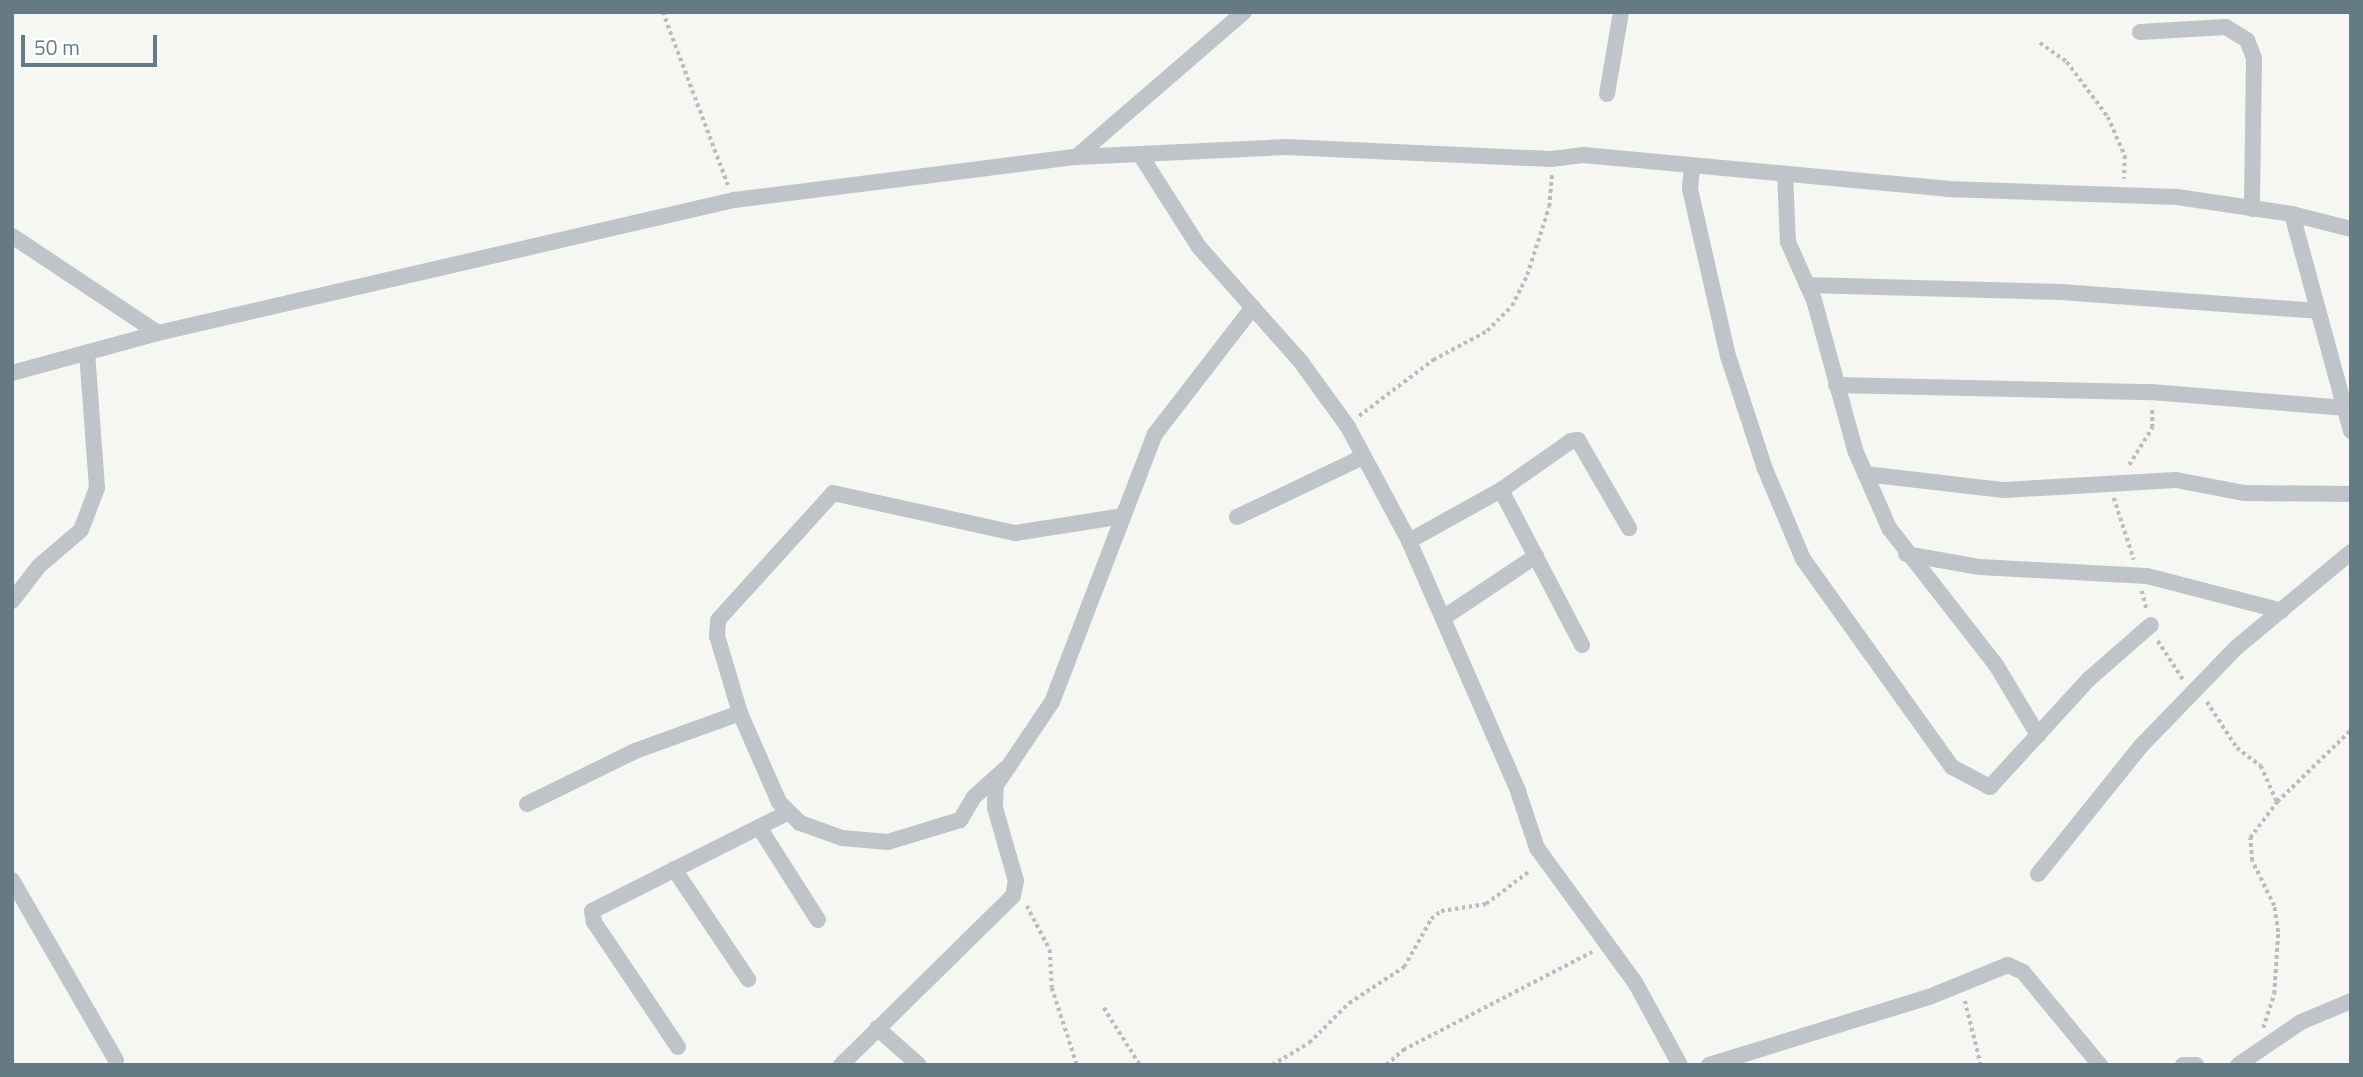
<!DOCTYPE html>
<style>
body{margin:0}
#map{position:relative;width:2363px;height:1077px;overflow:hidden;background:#f6f6f2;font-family:"Titillium Web",sans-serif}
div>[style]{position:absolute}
.path>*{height:3.5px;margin-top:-1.75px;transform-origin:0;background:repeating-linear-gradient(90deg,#b8bcbe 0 3.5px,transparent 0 7px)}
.minor>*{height:16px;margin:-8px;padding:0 8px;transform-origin:8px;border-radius:8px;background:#bec4c7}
span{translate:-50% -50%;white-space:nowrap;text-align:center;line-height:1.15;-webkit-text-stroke:7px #fff;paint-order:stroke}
.frame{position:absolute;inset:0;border:14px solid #647a84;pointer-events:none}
.scale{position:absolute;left:21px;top:35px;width:136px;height:32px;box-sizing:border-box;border:4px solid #647a84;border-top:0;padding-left:9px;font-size:21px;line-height:24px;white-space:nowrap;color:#647a84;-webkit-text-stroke:5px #fff;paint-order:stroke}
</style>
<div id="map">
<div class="path">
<i style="left:663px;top:12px;width:185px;rotate:69.4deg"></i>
<i style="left:2040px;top:43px;width:33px;rotate:35deg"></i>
<i style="left:2067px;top:62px;width:69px;rotate:53.3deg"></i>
<i style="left:2108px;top:117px;width:43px;rotate:66.4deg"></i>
<i style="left:2125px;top:156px;width:23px;rotate:92deg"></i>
<i style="left:1359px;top:416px;width:93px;rotate:-37.1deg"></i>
<i style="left:1433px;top:360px;width:61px;rotate:-28.2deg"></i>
<i style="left:1487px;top:331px;width:35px;rotate:-45deg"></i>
<i style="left:1512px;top:306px;width:34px;rotate:-64deg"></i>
<i style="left:1527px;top:275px;width:71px;rotate:-72.1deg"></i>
<i style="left:1549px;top:207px;width:32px;rotate:-85deg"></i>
<i style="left:2129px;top:465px;width:44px;rotate:-58.1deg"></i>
<i style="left:2152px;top:428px;width:21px;rotate:-90deg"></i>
<i style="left:2114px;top:498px;width:65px;rotate:72.1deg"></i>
<i style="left:2142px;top:591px;width:21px;rotate:76deg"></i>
<i style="left:2158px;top:641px;width:48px;rotate:57deg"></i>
<i style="left:2207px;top:702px;width:55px;rotate:56.9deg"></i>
<i style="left:2237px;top:748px;width:30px;rotate:37deg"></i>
<i style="left:2261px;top:766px;width:39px;rotate:66deg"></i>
<i style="left:1027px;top:906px;width:50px;rotate:62.4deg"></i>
<i style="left:1050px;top:950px;width:38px;rotate:87deg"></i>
<i style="left:1052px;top:988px;width:81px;rotate:72deg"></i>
<i style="left:1965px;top:1001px;width:66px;rotate:76deg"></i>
<i style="left:1104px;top:1008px;width:67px;rotate:57.7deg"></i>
<i style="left:2263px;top:1028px;width:36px;rotate:-72deg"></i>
<i style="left:2274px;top:994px;width:62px;rotate:-86.3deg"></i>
<i style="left:2278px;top:932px;width:26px;rotate:-99deg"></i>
<i style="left:2274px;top:906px;width:50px;rotate:-116.1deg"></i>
<i style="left:2252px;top:861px;width:23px;rotate:-95deg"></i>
<i style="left:2250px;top:838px;width:45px;rotate:-53.1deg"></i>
<i style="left:2277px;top:802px;width:103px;rotate:-44.2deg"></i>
<i style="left:1272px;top:1065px;width:43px;rotate:-30.7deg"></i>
<i style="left:1309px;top:1043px;width:57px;rotate:-45deg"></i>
<i style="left:1349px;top:1003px;width:66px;rotate:-33.2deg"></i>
<i style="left:1404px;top:967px;width:55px;rotate:-60.6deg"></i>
<i style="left:1431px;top:919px;width:13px;rotate:-39deg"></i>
<i style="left:1441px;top:911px;width:46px;rotate:-8.8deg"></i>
<i style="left:1486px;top:904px;width:56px;rotate:-37.1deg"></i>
<i style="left:1386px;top:1065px;width:23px;rotate:-41deg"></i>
<i style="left:1403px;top:1050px;width:213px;rotate:-27.4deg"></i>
</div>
<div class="minor">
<i style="left:2140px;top:32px;width:86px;rotate:-3.3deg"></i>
<i style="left:2226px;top:27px;width:25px;rotate:32deg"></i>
<i style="left:2247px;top:40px;width:19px;rotate:69deg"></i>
<i style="left:2254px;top:58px;width:151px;rotate:90.8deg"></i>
<i style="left:1607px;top:94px;width:83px;rotate:-80.3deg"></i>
<i style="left:1141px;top:156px;width:108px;rotate:57.5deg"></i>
<i style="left:1199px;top:247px;width:154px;rotate:48.4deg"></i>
<i style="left:1301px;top:362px;width:80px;rotate:54.1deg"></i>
<i style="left:1348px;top:427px;width:129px;rotate:61.8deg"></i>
<i style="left:1409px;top:541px;width:273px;rotate:66.4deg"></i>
<i style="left:1518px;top:791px;width:60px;rotate:71.6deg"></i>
<i style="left:1537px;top:848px;width:168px;rotate:53.9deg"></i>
<i style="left:1636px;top:984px;width:92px;rotate:61.5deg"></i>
<i style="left:1076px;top:157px;width:222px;rotate:-40.8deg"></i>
<i style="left:1692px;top:166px;width:23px;rotate:95deg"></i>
<i style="left:1690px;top:189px;width:171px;rotate:77.2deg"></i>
<i style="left:1728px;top:356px;width:119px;rotate:71.9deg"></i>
<i style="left:1765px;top:469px;width:98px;rotate:67.1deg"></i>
<i style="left:1803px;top:559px;width:256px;rotate:54.4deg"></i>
<i style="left:1952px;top:767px;width:43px;rotate:27.8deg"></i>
<i style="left:1990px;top:787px;width:147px;rotate:-47.5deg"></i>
<i style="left:2089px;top:679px;width:82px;rotate:-41.1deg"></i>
<i style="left:1785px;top:174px;width:68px;rotate:87.5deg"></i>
<i style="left:1788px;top:242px;width:64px;rotate:65.9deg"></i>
<i style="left:1814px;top:300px;width:156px;rotate:74.7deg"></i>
<i style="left:1855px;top:450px;width:85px;rotate:66.4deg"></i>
<i style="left:1889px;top:528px;width:174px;rotate:52deg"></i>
<i style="left:1996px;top:665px;width:82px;rotate:59deg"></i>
<i style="left:2292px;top:214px;width:225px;rotate:74.8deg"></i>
<i style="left:12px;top:236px;width:175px;rotate:33.6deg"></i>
<i style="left:1807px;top:285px;width:254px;rotate:1.6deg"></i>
<i style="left:2061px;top:292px;width:258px;rotate:4.2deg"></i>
<i style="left:12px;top:373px;width:151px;rotate:-15.3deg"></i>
<i style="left:158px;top:333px;width:591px;rotate:-13deg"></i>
<i style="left:734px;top:200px;width:345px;rotate:-7.2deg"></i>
<i style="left:1076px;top:157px;width:210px;rotate:-2.7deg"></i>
<i style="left:1286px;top:147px;width:265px;rotate:2.6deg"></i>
<i style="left:1551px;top:159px;width:32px;rotate:-7deg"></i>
<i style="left:1583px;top:155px;width:366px;rotate:5.3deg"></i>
<i style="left:1947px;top:189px;width:230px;rotate:2deg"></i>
<i style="left:2177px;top:197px;width:116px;rotate:8.4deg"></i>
<i style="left:2292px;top:214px;width:61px;rotate:14.3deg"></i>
<i style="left:1836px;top:385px;width:315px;rotate:1.3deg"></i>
<i style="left:2151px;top:392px;width:194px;rotate:4.7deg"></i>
<i style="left:1865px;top:474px;width:140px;rotate:6.6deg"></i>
<i style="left:2004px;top:490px;width:172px;rotate:-3.3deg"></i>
<i style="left:2176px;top:480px;width:69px;rotate:10.8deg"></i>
<i style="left:2244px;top:493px;width:107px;rotate:0.5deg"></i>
<i style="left:1501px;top:490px;width:175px;rotate:62.4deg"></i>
<i style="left:1237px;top:517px;width:140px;rotate:-25.5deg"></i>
<i style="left:1409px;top:541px;width:105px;rotate:-29deg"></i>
<i style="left:1501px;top:490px;width:85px;rotate:-35deg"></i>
<i style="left:1571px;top:441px;width:7px;rotate:-8deg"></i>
<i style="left:1578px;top:440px;width:102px;rotate:59.9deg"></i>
<i style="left:1906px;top:554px;width:75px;rotate:10deg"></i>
<i style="left:1980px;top:567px;width:167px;rotate:3.1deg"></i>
<i style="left:2147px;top:576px;width:139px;rotate:14.5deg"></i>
<i style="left:12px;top:601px;width:44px;rotate:-52.4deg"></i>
<i style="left:39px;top:566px;width:55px;rotate:-40.6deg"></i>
<i style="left:81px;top:530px;width:45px;rotate:-69.1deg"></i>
<i style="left:97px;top:488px;width:136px;rotate:-94.2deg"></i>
<i style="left:1443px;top:618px;width:112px;rotate:-33.7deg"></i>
<i style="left:1005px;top:769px;width:42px;rotate:137.9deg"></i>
<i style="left:974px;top:797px;width:27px;rotate:121deg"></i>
<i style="left:960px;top:820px;width:75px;rotate:163deg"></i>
<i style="left:888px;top:842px;width:46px;rotate:-175deg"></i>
<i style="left:842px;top:838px;width:45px;rotate:-160.3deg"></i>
<i style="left:800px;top:823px;width:30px;rotate:-135deg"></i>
<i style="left:779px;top:802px;width:97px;rotate:-113.7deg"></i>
<i style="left:740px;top:713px;width:80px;rotate:-106.6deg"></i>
<i style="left:717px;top:636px;width:16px;rotate:-86deg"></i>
<i style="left:718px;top:620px;width:171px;rotate:-47.8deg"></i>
<i style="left:833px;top:493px;width:186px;rotate:12.4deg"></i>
<i style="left:1015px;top:533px;width:110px;rotate:-8.9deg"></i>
<i style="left:527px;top:804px;width:120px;rotate:-26.1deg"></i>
<i style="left:635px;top:751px;width:112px;rotate:-19.9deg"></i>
<i style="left:759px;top:827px;width:110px;rotate:57.6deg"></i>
<i style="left:674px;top:869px;width:133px;rotate:56.1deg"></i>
<i style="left:2038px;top:874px;width:163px;rotate:-51.2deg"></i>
<i style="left:2140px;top:747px;width:139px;rotate:-45.9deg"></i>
<i style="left:2237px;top:647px;width:148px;rotate:-39.8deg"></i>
<i style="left:12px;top:880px;width:208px;rotate:60deg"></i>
<i style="left:877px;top:1028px;width:56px;rotate:41.4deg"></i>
<i style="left:678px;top:1047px;width:151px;rotate:-123.9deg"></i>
<i style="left:594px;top:922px;width:11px;rotate:-100deg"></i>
<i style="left:592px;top:911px;width:218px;rotate:-26.7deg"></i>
<i style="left:841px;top:1065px;width:241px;rotate:-44.5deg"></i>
<i style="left:1013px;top:896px;width:15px;rotate:-79deg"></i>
<i style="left:1016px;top:881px;width:76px;rotate:-106deg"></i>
<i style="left:995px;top:808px;width:23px;rotate:-88deg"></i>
<i style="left:996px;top:785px;width:100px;rotate:-56deg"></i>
<i style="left:1052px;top:702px;width:287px;rotate:-69deg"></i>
<i style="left:1155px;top:434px;width:160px;rotate:-52.3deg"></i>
<i style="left:1709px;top:1065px;width:230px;rotate:-17.2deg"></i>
<i style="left:1929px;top:997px;width:85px;rotate:-22.1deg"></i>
<i style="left:2008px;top:965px;width:17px;rotate:25deg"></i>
<i style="left:2023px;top:972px;width:121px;rotate:50.4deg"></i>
<i style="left:2183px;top:1065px;width:13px"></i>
<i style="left:2238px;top:1065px;width:76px;rotate:-34.3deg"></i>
<i style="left:2301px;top:1022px;width:54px;rotate:-22.8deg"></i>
</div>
<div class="frame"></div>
<div class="scale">50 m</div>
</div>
